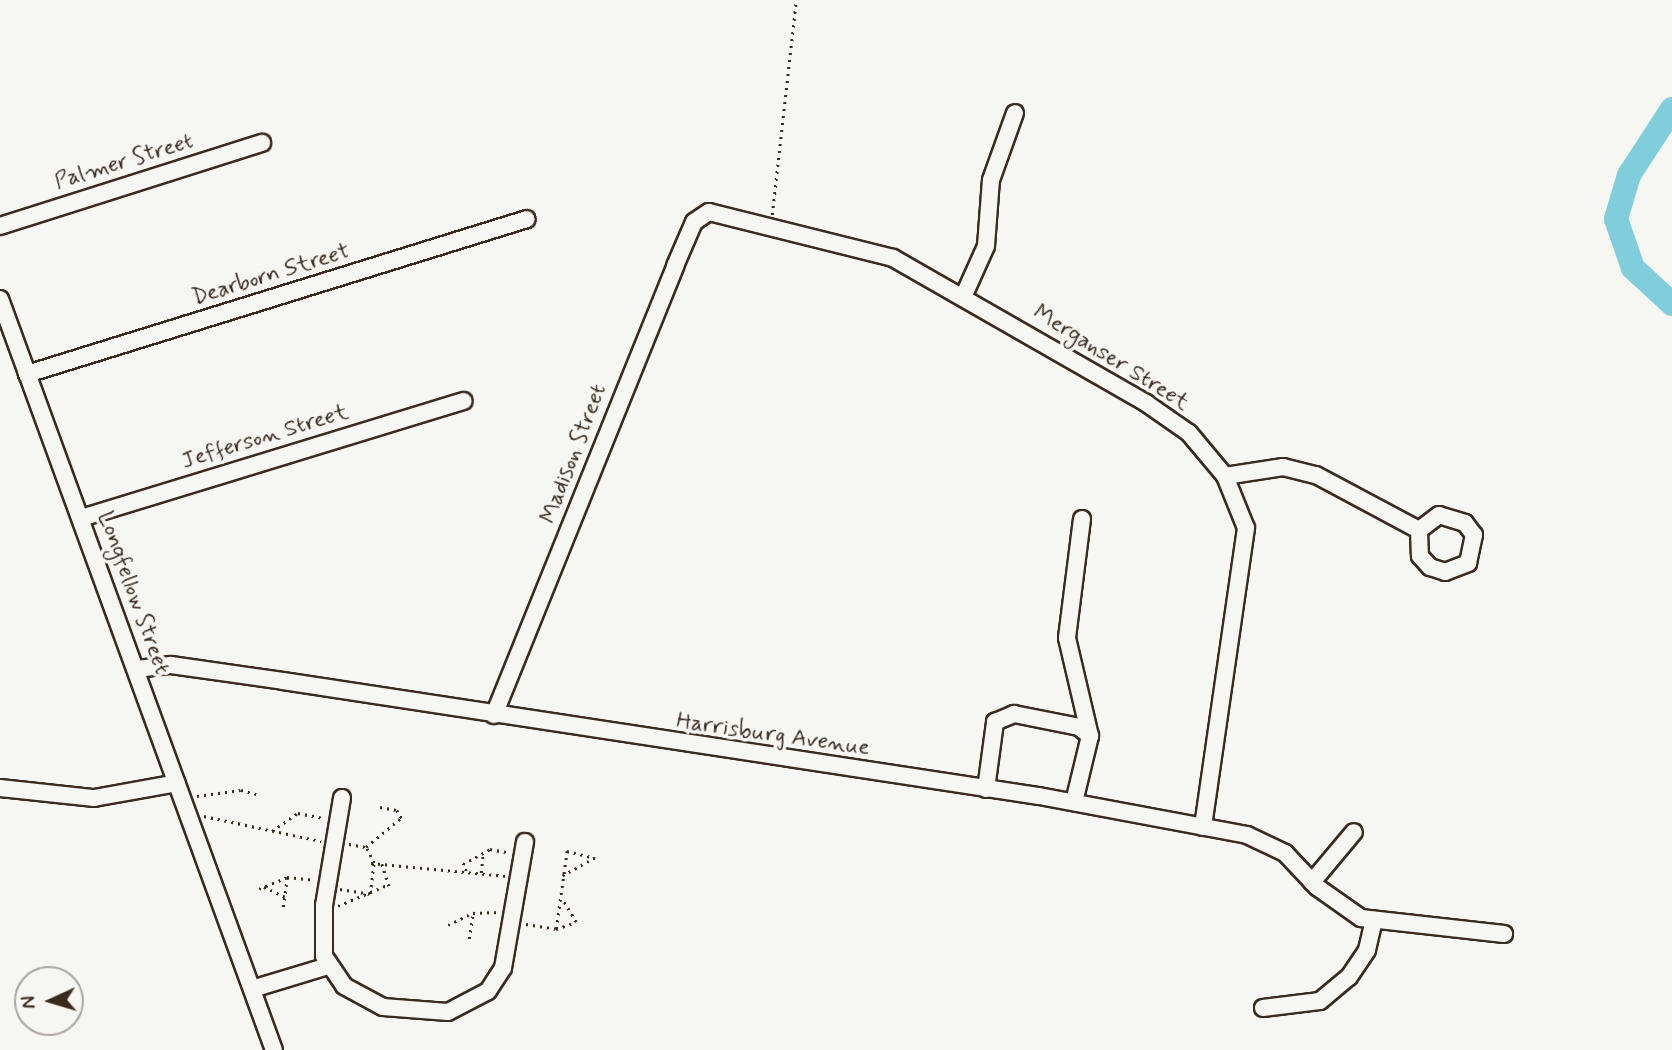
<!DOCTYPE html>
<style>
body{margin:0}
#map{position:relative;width:1672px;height:1050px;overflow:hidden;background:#f6f6f2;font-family:Mynerve,sans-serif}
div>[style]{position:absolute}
.river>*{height:24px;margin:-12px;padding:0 12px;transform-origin:12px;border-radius:12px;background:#80cedc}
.path>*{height:2.5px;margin-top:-1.25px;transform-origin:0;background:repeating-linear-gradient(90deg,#3b2a1e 0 2px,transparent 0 7px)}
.roads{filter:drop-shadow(2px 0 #3b2a1e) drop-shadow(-2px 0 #3b2a1e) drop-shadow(0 2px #3b2a1e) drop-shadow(0 -2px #3b2a1e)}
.minor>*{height:16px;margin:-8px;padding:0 8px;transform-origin:8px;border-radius:8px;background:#f6f6f2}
span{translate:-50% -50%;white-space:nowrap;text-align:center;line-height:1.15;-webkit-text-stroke:7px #f6f6f2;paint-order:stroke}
.street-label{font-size:23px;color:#3b2a1e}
.north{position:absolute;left:14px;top:966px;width:70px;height:70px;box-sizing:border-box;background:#f6f6f2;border:2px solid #aba49d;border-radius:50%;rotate:266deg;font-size:19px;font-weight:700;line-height:28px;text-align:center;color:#3b2a1e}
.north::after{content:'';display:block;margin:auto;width:24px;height:32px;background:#3b2a1e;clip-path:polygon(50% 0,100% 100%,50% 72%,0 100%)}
</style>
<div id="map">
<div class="river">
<i style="left:1672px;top:109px;width:79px;rotate:123.1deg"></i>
<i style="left:1629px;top:175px;width:46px;rotate:106.5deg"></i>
<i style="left:1616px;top:219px;width:52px;rotate:70.9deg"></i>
<i style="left:1633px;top:268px;width:53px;rotate:42.7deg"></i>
</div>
<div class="path">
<i style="left:772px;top:215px;width:216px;rotate:-83.6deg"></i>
<i style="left:197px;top:796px;width:44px;rotate:-7.8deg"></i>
<i style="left:241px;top:790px;width:16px;rotate:15deg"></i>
<i style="left:380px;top:807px;width:17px;rotate:10deg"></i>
<i style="left:397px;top:810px;width:14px;rotate:60deg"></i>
<i style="left:204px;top:816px;width:120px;rotate:12.1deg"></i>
<i style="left:272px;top:831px;width:32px;rotate:-35deg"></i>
<i style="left:298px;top:813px;width:26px;rotate:11deg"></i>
<i style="left:349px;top:844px;width:17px;rotate:10deg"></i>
<i style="left:371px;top:863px;width:136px;rotate:5.5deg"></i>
<i style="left:382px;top:864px;width:25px;rotate:72deg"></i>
<i style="left:466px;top:871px;width:8px;rotate:-113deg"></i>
<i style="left:463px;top:864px;width:31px;rotate:-29deg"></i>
<i style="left:490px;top:849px;width:20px;rotate:11deg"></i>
<i style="left:481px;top:873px;width:20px;rotate:-84deg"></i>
<i style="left:264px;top:887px;width:23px;rotate:25deg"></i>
<i style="left:259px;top:889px;width:30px;rotate:-23deg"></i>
<i style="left:340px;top:889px;width:30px;rotate:9deg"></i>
<i style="left:370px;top:894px;width:31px;rotate:-83deg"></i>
<i style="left:374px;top:863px;width:18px;rotate:-117deg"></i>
<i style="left:366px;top:847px;width:47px;rotate:-39.8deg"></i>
<i style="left:338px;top:906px;width:53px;rotate:-23.2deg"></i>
<i style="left:283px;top:907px;width:30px;rotate:-82deg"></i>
<i style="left:287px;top:877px;width:27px;rotate:6deg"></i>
<i style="left:526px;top:924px;width:30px;rotate:9deg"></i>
<i style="left:556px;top:929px;width:79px;rotate:-82deg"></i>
<i style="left:567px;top:851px;width:29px;rotate:14deg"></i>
<i style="left:595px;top:858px;width:37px;rotate:151deg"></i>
<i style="left:448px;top:925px;width:28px;rotate:-26deg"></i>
<i style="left:556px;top:929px;width:21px;rotate:-19deg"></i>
<i style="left:576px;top:922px;width:27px;rotate:-121deg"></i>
<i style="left:469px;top:939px;width:26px;rotate:-81deg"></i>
<i style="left:473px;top:913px;width:26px;rotate:-2deg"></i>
</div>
<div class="roads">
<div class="minor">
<i style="left:0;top:226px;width:275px;rotate:-17.6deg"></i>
<i style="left:964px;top:295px;width:54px;rotate:-65.8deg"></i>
<i style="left:986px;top:246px;width:66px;rotate:-85.7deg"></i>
<i style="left:991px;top:180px;width:71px;rotate:-70.3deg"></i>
<i style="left:0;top:299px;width:799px;rotate:69.96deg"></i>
<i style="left:27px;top:374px;width:523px;rotate:-17.22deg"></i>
<i style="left:1225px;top:476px;width:59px;rotate:-8.8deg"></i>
<i style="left:1283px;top:467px;width:34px;rotate:14deg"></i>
<i style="left:1316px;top:475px;width:117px;rotate:28.1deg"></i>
<i style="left:1419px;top:530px;width:26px;rotate:88deg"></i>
<i style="left:1420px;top:556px;width:15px;rotate:48deg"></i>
<i style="left:1430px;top:567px;width:16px;rotate:18deg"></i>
<i style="left:1445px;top:572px;width:25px;rotate:-21deg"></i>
<i style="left:1468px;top:563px;width:29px;rotate:-78deg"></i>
<i style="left:1474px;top:535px;width:15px;rotate:-127deg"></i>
<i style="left:1465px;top:523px;width:27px;rotate:-163deg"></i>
<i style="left:1439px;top:515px;width:25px;rotate:143deg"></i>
<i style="left:81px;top:518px;width:400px;rotate:-17deg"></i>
<i style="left:1082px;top:519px;width:120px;rotate:97.2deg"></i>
<i style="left:1067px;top:638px;width:101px;rotate:76.8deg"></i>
<i style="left:137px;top:669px;width:34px;rotate:-7deg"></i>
<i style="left:171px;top:665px;width:113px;rotate:8.1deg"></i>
<i style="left:283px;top:681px;width:765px;rotate:8.65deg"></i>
<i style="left:1039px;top:796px;width:212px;rotate:10.6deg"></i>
<i style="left:1247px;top:835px;width:42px;rotate:25.3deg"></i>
<i style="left:1285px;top:853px;width:47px;rotate:46.7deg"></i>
<i style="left:1317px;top:887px;width:54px;rotate:35.2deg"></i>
<i style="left:1361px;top:918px;width:144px;rotate:6.4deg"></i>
<i style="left:494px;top:715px;width:484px;rotate:-68deg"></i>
<i style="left:675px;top:266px;width:48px;rotate:-66.6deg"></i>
<i style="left:694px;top:222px;width:18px;rotate:-34deg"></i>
<i style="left:709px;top:212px;width:190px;rotate:14deg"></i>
<i style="left:893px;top:258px;width:292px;rotate:29.8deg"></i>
<i style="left:1146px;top:403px;width:52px;rotate:34.9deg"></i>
<i style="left:1189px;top:433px;width:56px;rotate:50.1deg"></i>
<i style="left:1225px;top:476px;width:56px;rotate:68deg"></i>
<i style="left:1246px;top:528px;width:302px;rotate:98.2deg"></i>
<i style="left:0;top:788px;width:95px;rotate:6.1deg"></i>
<i style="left:94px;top:798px;width:84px;rotate:-10.2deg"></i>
<i style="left:986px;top:789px;width:68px;rotate:-82.3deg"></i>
<i style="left:995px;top:722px;width:21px;rotate:-23deg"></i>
<i style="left:1014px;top:714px;width:66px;rotate:11.3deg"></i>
<i style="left:1079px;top:727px;width:14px;rotate:39deg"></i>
<i style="left:1090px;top:736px;width:68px;rotate:103.6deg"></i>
<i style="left:342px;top:798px;width:109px;rotate:99.5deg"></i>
<i style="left:324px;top:905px;width:51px;rotate:90deg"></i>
<i style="left:324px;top:956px;width:36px;rotate:56deg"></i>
<i style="left:344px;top:986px;width:44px;rotate:28.3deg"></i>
<i style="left:383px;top:1007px;width:65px;rotate:4.4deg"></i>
<i style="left:448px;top:1012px;width:45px;rotate:-27.7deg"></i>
<i style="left:488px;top:991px;width:27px;rotate:-57deg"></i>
<i style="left:503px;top:968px;width:128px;rotate:-80.1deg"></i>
<i style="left:1312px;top:882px;width:65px;rotate:-50deg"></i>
<i style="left:252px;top:989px;width:79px;rotate:-16.8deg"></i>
<i style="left:1263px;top:1008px;width:57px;rotate:-7deg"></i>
<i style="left:1320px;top:1001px;width:38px;rotate:-40deg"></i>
<i style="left:1349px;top:977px;width:32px;rotate:-56deg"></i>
<i style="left:1367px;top:950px;width:31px;rotate:-77deg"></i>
</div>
</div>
<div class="street-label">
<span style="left:124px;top:162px;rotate:-17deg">Palmer Street</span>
<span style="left:271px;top:275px;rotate:-17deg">Dearborn Street</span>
<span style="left:1111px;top:358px;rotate:32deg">Merganser Street</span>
<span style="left:265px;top:437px;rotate:-17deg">Jefferson Street</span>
<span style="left:574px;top:454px;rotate:-69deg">Madison Street</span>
<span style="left:133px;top:593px;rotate:70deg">Longfellow Street</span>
<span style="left:773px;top:735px;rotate:8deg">Harrisburg Avenue</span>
</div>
<div class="north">N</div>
</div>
